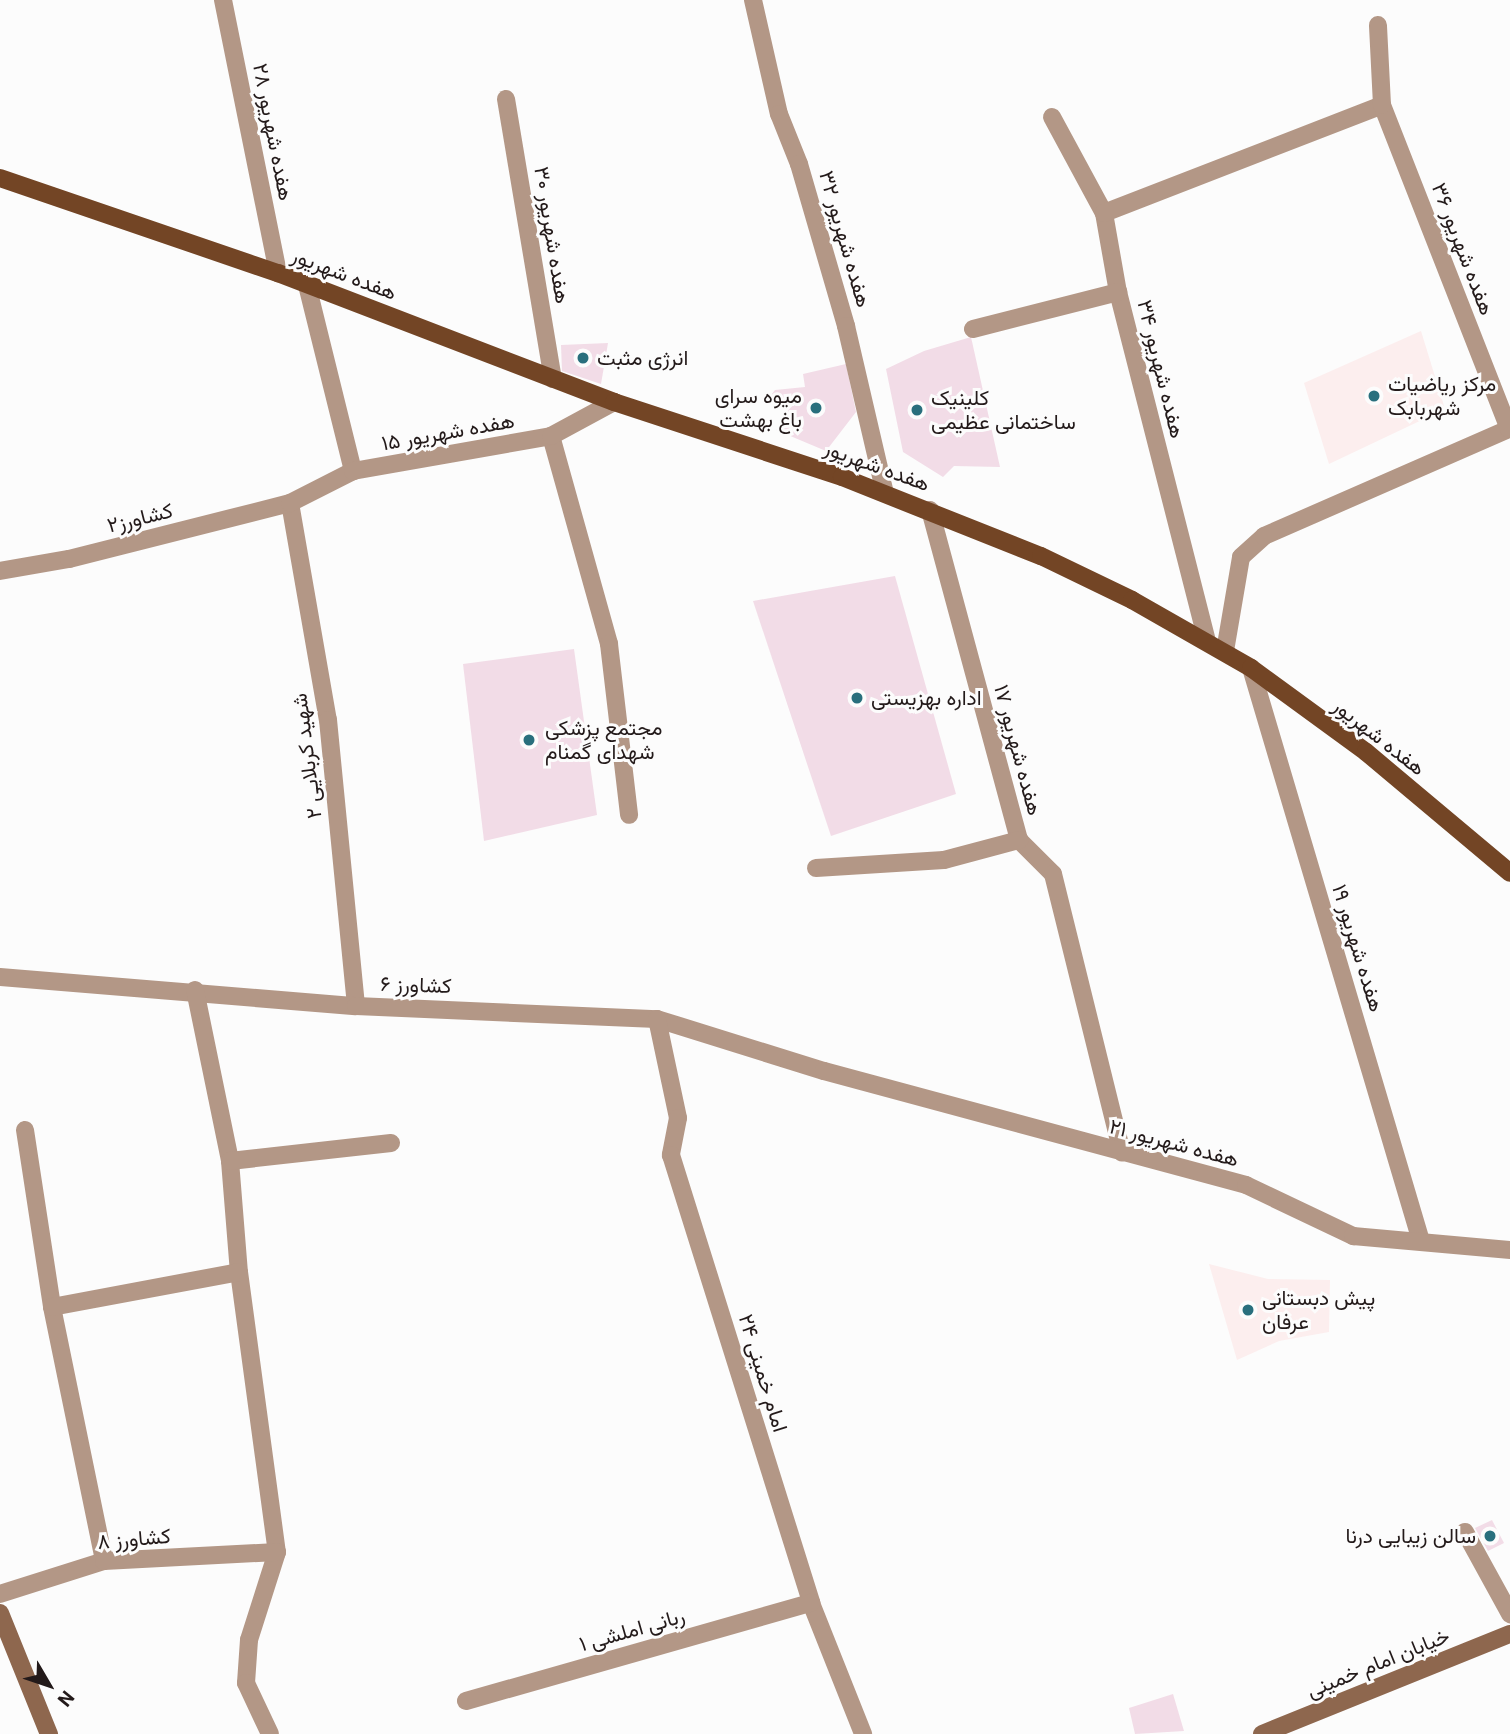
<!DOCTYPE html>
<meta charset="utf-8">
<style>
body{margin:0}
#map{position:relative;width:1510px;height:1734px;overflow:hidden;background:#fcfcfc;font-family:Roboto,Vazirmatn,sans-serif}
div>[style]{position:absolute}
.built>*{inset:0;background:#fceeee}
.building>*{inset:0;background:#f2dce7}
.street>*{height:18px;margin:-9px;padding:0 9px;transform-origin:9px;border-radius:9px;background:#b39786}
.secondary>*{height:18px;margin:-9px;padding:0 9px;transform-origin:9px;border-radius:9px;background:#8e674e}
.primary>*{height:18px;margin:-9px;padding:0 9px;transform-origin:9px;border-radius:9px;background:#734525}
.dots>*{width:19px;height:19px;translate:-50% -50%;box-sizing:border-box;border:4px solid #fcfcfc;border-radius:50%}
span{translate:-50% -50%;white-space:nowrap;text-align:center;line-height:1.15;-webkit-text-stroke:6px #fcfcfc;paint-order:stroke}
.street-label{font-size:21px;color:#231a1a}
.poi-label{font-size:21px;color:#231a1a}
.left{translate:0 -50%;text-align:left}
.right{translate:-100% -50%;text-align:right}
.north{position:absolute;left:14px;top:1650px;width:70px;height:70px;-webkit-text-stroke:5px #fcfcfc;paint-order:stroke;rotate:129deg;font-size:19px;font-weight:700;line-height:28px;text-align:center;color:#231a1a}
.north::after{content:'';display:block;margin:auto;width:24px;height:32px;background:#231a1a;clip-path:polygon(50% 0,100% 100%,50% 72%,0 100%)}
</style>
<div id="map">
<div class="built">
<i style="clip-path:polygon(1421px 331px,1445px 409px,1329px 464px,1304px 383px)"></i>
<i style="clip-path:polygon(1209px 1264px,1268px 1279px,1330px 1280px,1329px 1332px,1279px 1341px,1237px 1360px)"></i>
</div>
<div class="building">
<i style="clip-path:polygon(971px 337px,1000px 467px,954px 466px,943px 477px,903px 452px,886px 369px,924px 351px)"></i>
<i style="clip-path:polygon(608px 343px,601px 384px,562px 371px,561px 345px)"></i>
<i style="clip-path:polygon(846px 364px,856px 412px,826px 451px,776px 430px,789px 412px,765px 403px,775px 390px,805px 387px,803px 374px)"></i>
<i style="clip-path:polygon(895px 576px,956px 794px,831px 836px,753px 601px)"></i>
<i style="clip-path:polygon(574px 649px,597px 815px,484px 841px,463px 664px)"></i>
<i style="clip-path:polygon(1492px 1520px,1504px 1543px,1488px 1551px,1475px 1528px)"></i>
<i style="clip-path:polygon(1173px 1694px,1184px 1731px,1135px 1734px,1129px 1708px)"></i>
</div>
<div class="street">
<i style="left:223px;top:0;width:278px;rotate:78.6deg"></i>
<i style="left:753px;top:0;width:117px;rotate:77.2deg"></i>
<i style="left:779px;top:114px;width:54px;rotate:68.2deg"></i>
<i style="left:799px;top:164px;width:169px;rotate:73.8deg"></i>
<i style="left:846px;top:326px;width:171px;rotate:76.9deg"></i>
<i style="left:506px;top:99px;width:284px;rotate:80.5deg"></i>
<i style="left:1052px;top:117px;width:109px;rotate:61.6deg"></i>
<i style="left:1104px;top:213px;width:80px;rotate:80deg"></i>
<i style="left:1118px;top:292px;width:359px;rotate:75.7deg"></i>
<i style="left:1104px;top:213px;width:298px;rotate:-21.2deg"></i>
<i style="left:307px;top:285px;width:192px;rotate:76.1deg"></i>
<i style="left:973px;top:329px;width:150px;rotate:-14.3deg"></i>
<i style="left:551px;top:436px;width:216px;rotate:74.4deg"></i>
<i style="left:609px;top:644px;width:172px;rotate:83.3deg"></i>
<i style="left:290px;top:503px;width:220px;rotate:80.1deg"></i>
<i style="left:328px;top:720px;width:287px;rotate:84.4deg"></i>
<i style="left:930px;top:510px;width:342px;rotate:74.9deg"></i>
<i style="left:1019px;top:840px;width:48px;rotate:45deg"></i>
<i style="left:1053px;top:874px;width:287px;rotate:76.1deg"></i>
<i style="left:0;top:571px;width:70px;rotate:-9.9deg"></i>
<i style="left:69px;top:559px;width:228px;rotate:-14.2deg"></i>
<i style="left:290px;top:503px;width:71px;rotate:-26.9deg"></i>
<i style="left:353px;top:471px;width:201px;rotate:-10deg"></i>
<i style="left:551px;top:436px;width:72px;rotate:-28.4deg"></i>
<i style="left:1225px;top:651px;width:95px;rotate:-80.3deg"></i>
<i style="left:1241px;top:557px;width:31px;rotate:-42deg"></i>
<i style="left:1264px;top:536px;width:267px;rotate:-23.6deg"></i>
<i style="left:1509px;top:429px;width:348px;rotate:-111.4deg"></i>
<i style="left:1382px;top:105px;width:80px;rotate:-92.9deg"></i>
<i style="left:1251px;top:668px;width:598px;rotate:73.48deg"></i>
<i style="left:816px;top:868px;width:128px;rotate:-3.6deg"></i>
<i style="left:944px;top:860px;width:78px;rotate:-14.9deg"></i>
<i style="left:0;top:977px;width:357px;rotate:4.7deg"></i>
<i style="left:356px;top:1006px;width:301px;rotate:2.5deg"></i>
<i style="left:657px;top:1019px;width:175px;rotate:17.3deg"></i>
<i style="left:824px;top:1071px;width:437px;rotate:15.1deg"></i>
<i style="left:1246px;top:1185px;width:119px;rotate:25.5deg"></i>
<i style="left:1353px;top:1236px;width:158px;rotate:5.1deg"></i>
<i style="left:195px;top:990px;width:175px;rotate:78.4deg"></i>
<i style="left:230px;top:1161px;width:111px;rotate:85.4deg"></i>
<i style="left:239px;top:1272px;width:283px;rotate:82.3deg"></i>
<i style="left:277px;top:1552px;width:92px;rotate:107.7deg"></i>
<i style="left:249px;top:1640px;width:43px;rotate:94deg"></i>
<i style="left:246px;top:1683px;width:56px;rotate:64.8deg"></i>
<i style="left:657px;top:1019px;width:101px;rotate:78deg"></i>
<i style="left:678px;top:1118px;width:38px;rotate:101deg"></i>
<i style="left:671px;top:1155px;width:469px;rotate:72.6deg"></i>
<i style="left:811px;top:1603px;width:141px;rotate:68.3deg"></i>
<i style="left:25px;top:1130px;width:179px;rotate:81.3deg"></i>
<i style="left:52px;top:1307px;width:259px;rotate:78.4deg"></i>
<i style="left:230px;top:1161px;width:162px;rotate:-6.4deg"></i>
<i style="left:52px;top:1307px;width:190px;rotate:-10.6deg"></i>
<i style="left:1465px;top:1532px;width:94px;rotate:61.2deg"></i>
<i style="left:0;top:1594px;width:109px;rotate:-17.6deg"></i>
<i style="left:104px;top:1561px;width:173px;rotate:-3deg"></i>
<i style="left:466px;top:1701px;width:359px;rotate:-15.9deg"></i>
</div>
<div class="secondary">
<i style="left:0;top:1613px;width:131px;rotate:68deg"></i>
<i style="left:1262px;top:1734px;width:267px;rotate:-22deg"></i>
</div>
<div class="primary">
<i style="left:0;top:178px;width:294px;rotate:18.9deg"></i>
<i style="left:278px;top:273px;width:360px;rotate:21deg"></i>
<i style="left:614px;top:402px;width:240px;rotate:18.2deg"></i>
<i style="left:842px;top:477px;width:214px;rotate:21.7deg"></i>
<i style="left:1041px;top:556px;width:101px;rotate:25.8deg"></i>
<i style="left:1132px;top:600px;width:137px;rotate:29.7deg"></i>
<i style="left:1251px;top:668px;width:142px;rotate:36.1deg"></i>
<i style="left:1366px;top:752px;width:188px;rotate:40deg"></i>
</div>
<div class="dots">
<i style="left:583px;top:358px;background:#296f7d"></i>
<i style="left:1374px;top:396px;background:#296f7d"></i>
<i style="left:816px;top:408px;background:#296f7d"></i>
<i style="left:917px;top:410px;background:#296f7d"></i>
<i style="left:857px;top:698px;background:#296f7d"></i>
<i style="left:529px;top:740px;background:#296f7d"></i>
<i style="left:1248px;top:1310px;background:#296f7d"></i>
<i style="left:1490px;top:1536px;background:#296f7d"></i>
</div>
<div class="street-label">
<span style="left:273px;top:132px;rotate:79deg">هفده شهریور ۲۸</span>
<span style="left:552px;top:235px;rotate:81deg">هفده شهریور ۳۰</span>
<span style="left:845px;top:239px;rotate:74deg">هفده شهریور ۳۲</span>
<span style="left:1463px;top:249px;rotate:69deg">هفده شهریور ۳۶</span>
<span style="left:344px;top:274px;rotate:21deg">هفده شهریور</span>
<span style="left:1161px;top:369px;rotate:76deg">هفده شهریور ۳۴</span>
<span style="left:448px;top:432px;rotate:-10deg">هفده شهریور ۱۵</span>
<span style="left:877px;top:466px;rotate:20deg">هفده شهریور</span>
<span style="left:140px;top:518px;rotate:-14deg">کشاورز۲</span>
<span style="left:1379px;top:737px;rotate:38deg">هفده شهریور</span>
<span style="left:1018px;top:750px;rotate:75deg">هفده شهریور ۱۷</span>
<span style="left:307px;top:756px;rotate:-97deg">شهید کربلایی ۲</span>
<span style="left:1358px;top:948px;rotate:73deg">هفده شهریور ۱۹</span>
<span style="left:416px;top:985px;rotate:2deg">کشاورز ۶</span>
<span style="left:1174px;top:1143px;rotate:15deg">هفده شهریور ۲۱</span>
<span style="left:763px;top:1373px;rotate:73deg">امام خمینی ۲۴</span>
<span style="left:134px;top:1539px;rotate:-5deg">کشاورز ۸</span>
<span style="left:632px;top:1630px;rotate:-16deg">ربانی املشی ۱</span>
<span style="left:1378px;top:1663px;rotate:-22deg">خیابان امام خمینی</span>
</div>
<div class="poi-label">
<span class="left" style="left:597px;top:358px">انرژی مثبت</span>
<span class="left" style="left:1388px;top:396px">مرکز ریاضیات<br>شهربابک</span>
<span class="right" style="left:802px;top:408px">میوه سرای<br>باغ بهشت</span>
<span class="left" style="left:931px;top:410px">کلینیک<br>ساختمانی عظیمی</span>
<span class="left" style="left:871px;top:698px">اداره بهزیستی</span>
<span class="left" style="left:545px;top:740px">مجتمع پزشکی<br>شهدای گمنام</span>
<span class="left" style="left:1262px;top:1310px">پیش دبستانی<br>عرفان</span>
<span class="right" style="left:1476px;top:1536px">سالن زیبایی درنا</span>
</div>
<div class="north">N</div>
</div>
